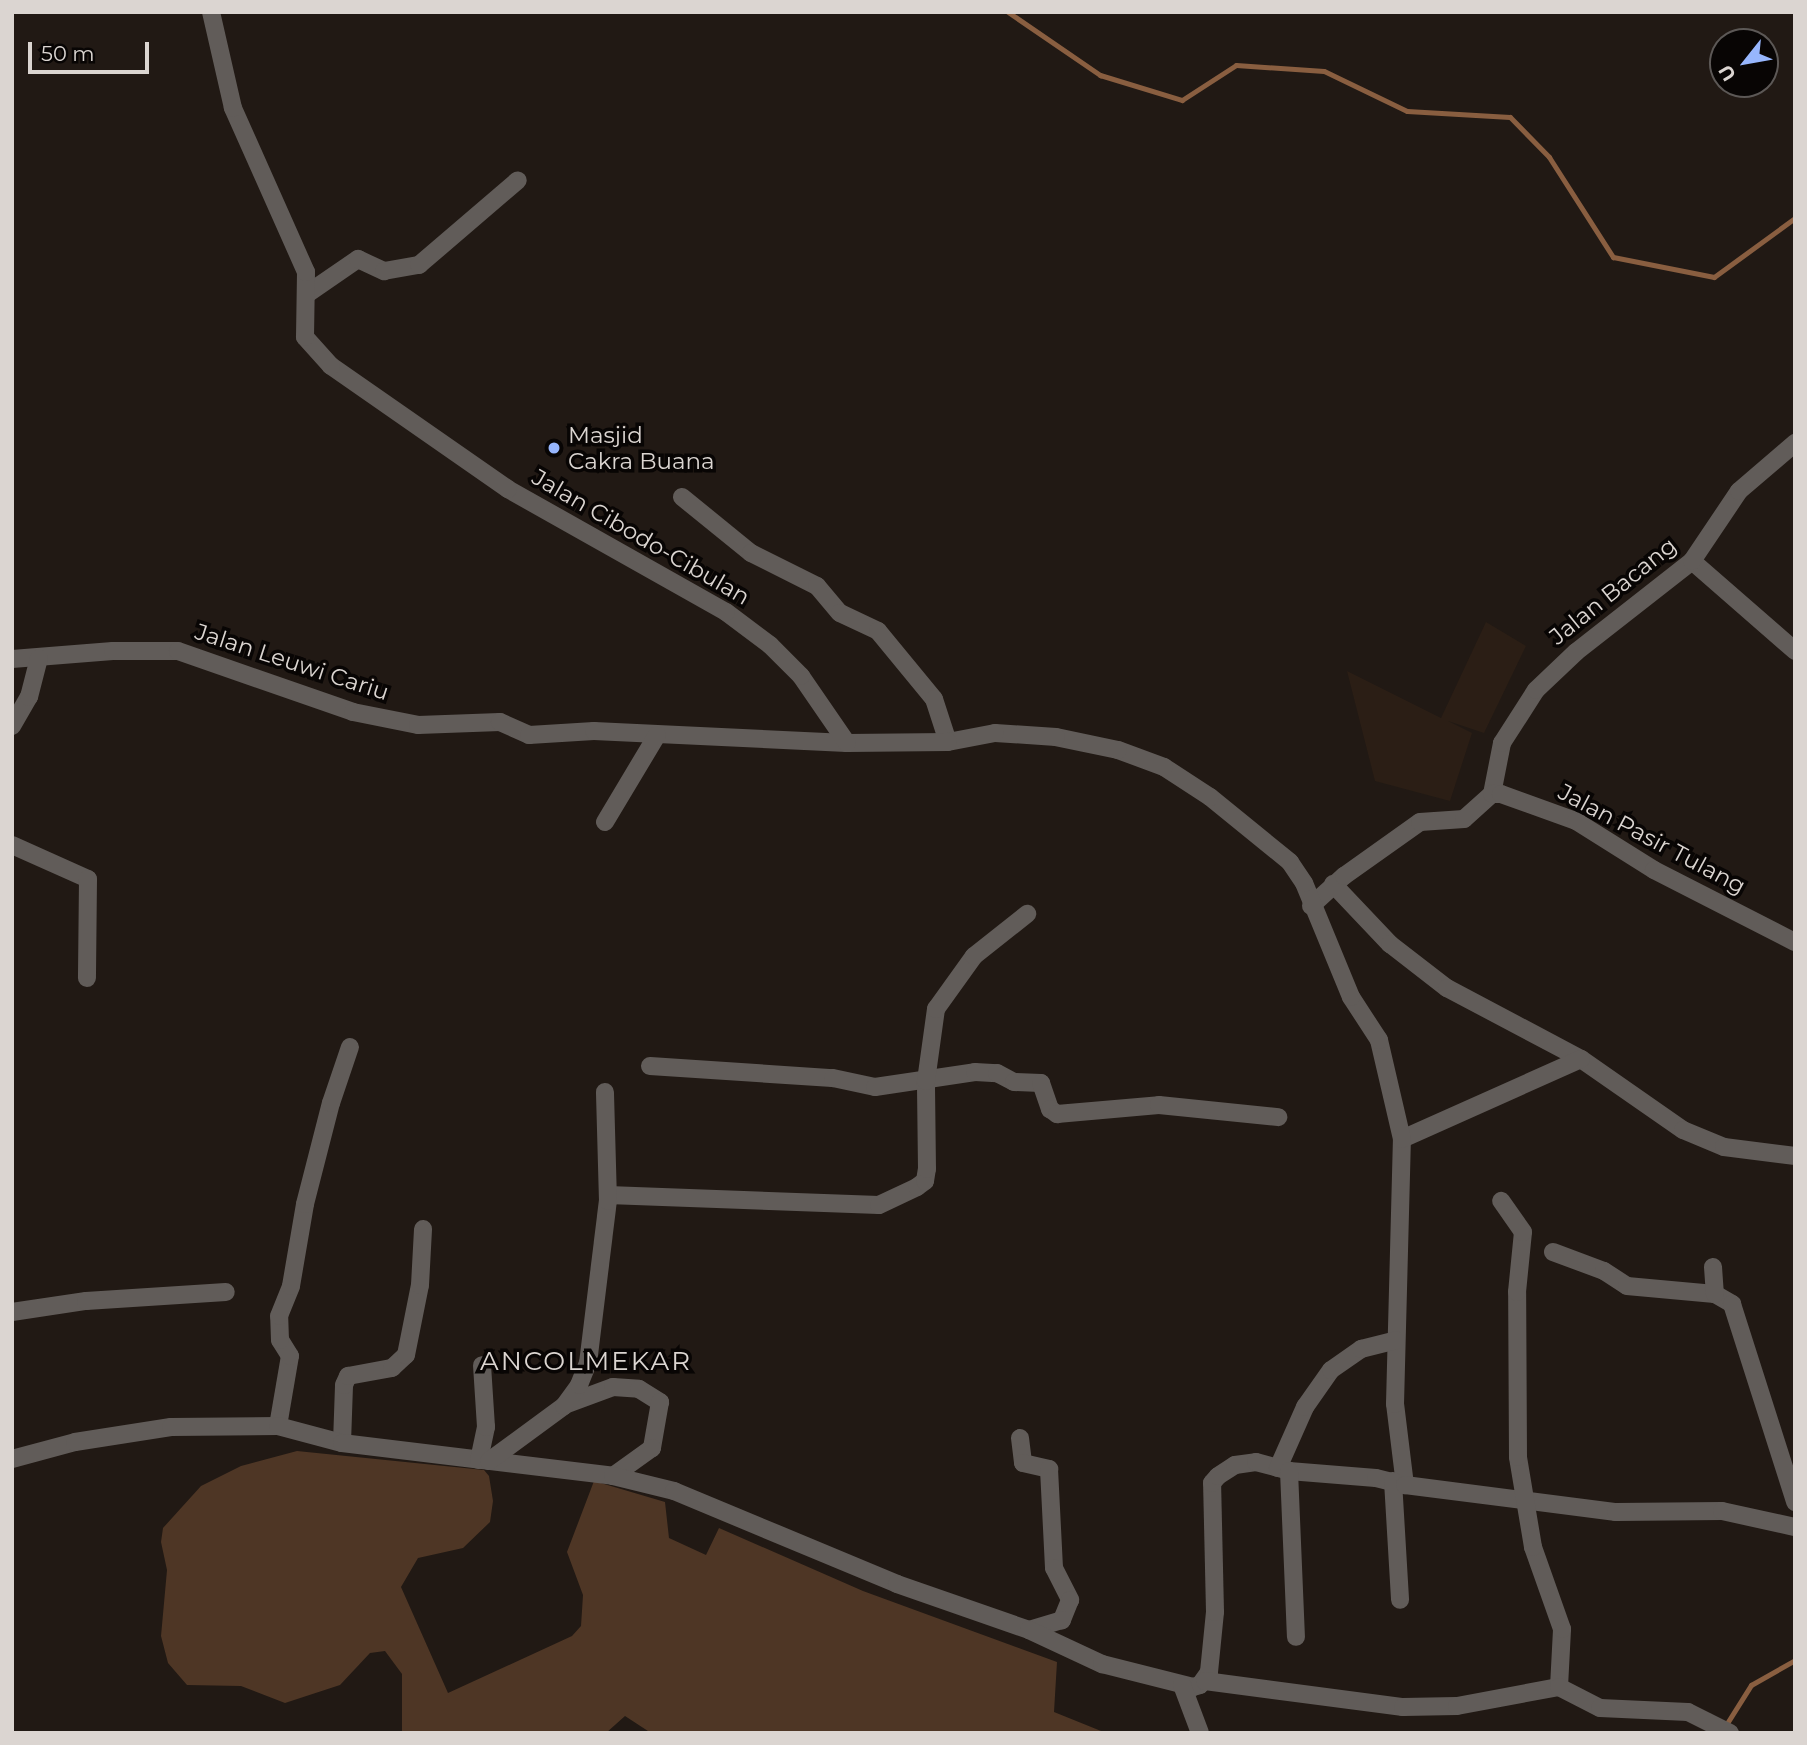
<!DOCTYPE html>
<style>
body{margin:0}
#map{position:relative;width:1807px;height:1745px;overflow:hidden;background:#211914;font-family:Montserrat,sans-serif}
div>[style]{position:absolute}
.built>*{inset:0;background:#2b1e15}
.green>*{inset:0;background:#4e3625}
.stream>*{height:5px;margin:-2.5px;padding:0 2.5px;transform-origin:2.5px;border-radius:2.5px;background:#895e40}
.minor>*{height:18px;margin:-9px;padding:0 9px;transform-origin:9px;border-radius:9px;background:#615c59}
.dots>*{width:19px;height:19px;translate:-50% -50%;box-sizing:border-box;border:4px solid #080504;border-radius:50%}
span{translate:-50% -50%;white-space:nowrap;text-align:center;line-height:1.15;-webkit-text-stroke:7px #080504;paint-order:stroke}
.poi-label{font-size:23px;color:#dbd5d1}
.left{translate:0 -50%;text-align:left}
.street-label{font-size:23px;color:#dbd5d1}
.quarter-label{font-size:26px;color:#dbd5d1;letter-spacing:2px}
.frame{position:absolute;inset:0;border:14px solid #dbd5d1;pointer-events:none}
.north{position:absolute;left:1709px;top:28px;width:70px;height:70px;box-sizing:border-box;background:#080504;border:2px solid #5c5856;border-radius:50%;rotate:239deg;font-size:19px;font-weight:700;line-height:28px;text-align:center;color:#dbd5d1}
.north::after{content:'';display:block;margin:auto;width:24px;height:32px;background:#97b6fd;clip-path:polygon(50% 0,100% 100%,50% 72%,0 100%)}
.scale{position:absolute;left:28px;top:42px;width:121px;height:32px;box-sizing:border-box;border:4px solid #dbd5d1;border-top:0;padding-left:9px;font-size:21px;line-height:24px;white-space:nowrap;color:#dbd5d1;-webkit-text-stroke:5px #080504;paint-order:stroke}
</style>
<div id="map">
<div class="built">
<i style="clip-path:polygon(1486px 622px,1526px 646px,1484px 733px,1448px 721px,1472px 733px,1450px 801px,1375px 781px,1347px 671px,1441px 718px)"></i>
</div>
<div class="green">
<i style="clip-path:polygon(297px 1451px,484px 1470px,489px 1476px,493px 1501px,490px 1522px,463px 1548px,418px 1558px,401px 1587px,448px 1693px,572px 1636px,581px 1626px,583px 1595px,567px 1552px,594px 1481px,665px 1502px,669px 1538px,706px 1555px,719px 1528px,863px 1591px,1057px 1662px,1054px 1712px,1106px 1733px,651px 1733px,625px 1716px,606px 1733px,402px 1733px,402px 1674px,385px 1651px,370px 1653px,340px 1685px,285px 1703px,241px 1686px,187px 1685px,168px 1663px,161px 1636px,167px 1570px,161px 1542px,163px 1528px,201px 1486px,241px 1466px)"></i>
</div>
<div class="stream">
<i style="left:1008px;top:12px;width:112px;rotate:34.4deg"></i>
<i style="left:1100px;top:75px;width:86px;rotate:17deg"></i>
<i style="left:1182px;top:100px;width:64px;rotate:-32.9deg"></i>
<i style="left:1236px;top:65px;width:88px;rotate:3.9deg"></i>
<i style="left:1324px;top:71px;width:92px;rotate:25.7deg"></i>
<i style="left:1407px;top:111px;width:103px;rotate:3.3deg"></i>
<i style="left:1510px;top:117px;width:56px;rotate:45.7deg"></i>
<i style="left:1549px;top:157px;width:119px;rotate:57.4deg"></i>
<i style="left:1613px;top:257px;width:103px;rotate:11.2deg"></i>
<i style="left:1714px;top:277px;width:100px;rotate:-36.1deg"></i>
<i style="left:1724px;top:1728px;width:51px;rotate:-57.9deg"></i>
<i style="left:1751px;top:1685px;width:51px;rotate:-29.6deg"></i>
</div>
<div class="minor">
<i style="left:307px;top:294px;width:62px;rotate:-34.5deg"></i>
<i style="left:358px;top:259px;width:29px;rotate:25deg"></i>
<i style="left:384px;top:271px;width:36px;rotate:-10deg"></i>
<i style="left:419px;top:265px;width:130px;rotate:-40.6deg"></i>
<i style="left:682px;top:497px;width:89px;rotate:39.1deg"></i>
<i style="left:751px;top:553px;width:74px;rotate:26.6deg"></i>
<i style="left:817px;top:586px;width:35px;rotate:50deg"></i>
<i style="left:840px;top:613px;width:42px;rotate:25.3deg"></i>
<i style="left:878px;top:631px;width:88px;rotate:50.5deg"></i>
<i style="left:934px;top:699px;width:45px;rotate:72deg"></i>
<i style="left:1692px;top:561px;width:137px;rotate:41.1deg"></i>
<i style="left:12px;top:659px;width:101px;rotate:-4.5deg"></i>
<i style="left:113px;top:651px;width:65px"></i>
<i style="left:178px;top:651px;width:185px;rotate:19.2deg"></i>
<i style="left:353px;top:712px;width:66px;rotate:11.3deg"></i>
<i style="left:418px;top:725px;width:82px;rotate:-2.1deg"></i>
<i style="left:500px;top:722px;width:32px;rotate:24deg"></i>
<i style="left:529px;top:735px;width:65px;rotate:-3.5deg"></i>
<i style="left:594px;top:731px;width:253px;rotate:2.7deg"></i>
<i style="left:12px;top:726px;width:34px;rotate:-60deg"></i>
<i style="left:29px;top:697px;width:40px;rotate:-75.6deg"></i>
<i style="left:1492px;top:794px;width:52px;rotate:-78.9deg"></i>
<i style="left:1502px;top:743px;width:63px;rotate:-57.3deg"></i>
<i style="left:1536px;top:690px;width:55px;rotate:-43.5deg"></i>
<i style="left:1576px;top:652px;width:147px;rotate:-38.1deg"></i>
<i style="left:1692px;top:561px;width:84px;rotate:-56.1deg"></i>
<i style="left:1739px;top:491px;width:74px;rotate:-40.6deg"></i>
<i style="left:605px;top:822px;width:101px;rotate:-59.1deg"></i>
<i style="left:12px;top:845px;width:83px;rotate:24.1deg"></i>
<i style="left:88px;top:879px;width:99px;rotate:90.6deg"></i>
<i style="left:1333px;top:884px;width:83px;rotate:46.5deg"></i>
<i style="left:1390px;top:944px;width:72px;rotate:37.7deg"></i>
<i style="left:1447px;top:988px;width:152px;rotate:27.9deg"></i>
<i style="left:1581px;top:1059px;width:124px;rotate:34.8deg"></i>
<i style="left:1683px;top:1130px;width:44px;rotate:22.5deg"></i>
<i style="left:1724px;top:1147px;width:72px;rotate:7.2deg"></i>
<i style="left:1311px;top:906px;width:45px;rotate:-42.3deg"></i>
<i style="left:1344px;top:876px;width:93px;rotate:-35.4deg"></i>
<i style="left:1420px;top:822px;width:44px;rotate:-3.9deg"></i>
<i style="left:1464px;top:819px;width:38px;rotate:-42deg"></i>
<i style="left:1492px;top:794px;width:9px"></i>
<i style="left:1501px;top:794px;width:80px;rotate:19.8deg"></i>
<i style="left:1576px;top:821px;width:92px;rotate:32.1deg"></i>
<i style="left:1654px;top:870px;width:158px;rotate:27.1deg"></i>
<i style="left:650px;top:1066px;width:183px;rotate:3.8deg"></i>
<i style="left:833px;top:1078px;width:43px;rotate:12.1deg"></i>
<i style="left:875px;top:1087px;width:101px;rotate:-8.5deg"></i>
<i style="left:975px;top:1072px;width:22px;rotate:3deg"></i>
<i style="left:997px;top:1073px;width:19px;rotate:28deg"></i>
<i style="left:1014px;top:1082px;width:27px;rotate:2deg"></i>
<i style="left:1041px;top:1083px;width:28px;rotate:71deg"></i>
<i style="left:1050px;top:1109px;width:9px;rotate:36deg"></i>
<i style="left:1057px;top:1114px;width:102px;rotate:-5deg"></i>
<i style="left:1159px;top:1105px;width:120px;rotate:5.8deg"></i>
<i style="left:1402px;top:1139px;width:196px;rotate:-24.1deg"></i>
<i style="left:608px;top:1195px;width:271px;rotate:2.1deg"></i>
<i style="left:879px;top:1205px;width:42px;rotate:-25.3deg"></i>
<i style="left:917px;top:1187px;width:10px;rotate:-37deg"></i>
<i style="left:925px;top:1181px;width:12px;rotate:-81deg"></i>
<i style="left:927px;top:1169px;width:88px;rotate:-90.7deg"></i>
<i style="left:926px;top:1081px;width:73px;rotate:-82.1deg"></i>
<i style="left:936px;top:1009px;width:65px;rotate:-54.4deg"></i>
<i style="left:974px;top:956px;width:68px;rotate:-38.4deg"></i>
<i style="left:1553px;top:1252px;width:54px;rotate:20.4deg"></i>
<i style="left:1604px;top:1271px;width:27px;rotate:33deg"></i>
<i style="left:1627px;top:1286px;width:88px;rotate:5.2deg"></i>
<i style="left:1715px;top:1294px;width:20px;rotate:30deg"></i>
<i style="left:1732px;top:1304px;width:208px;rotate:72.3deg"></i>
<i style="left:1713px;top:1267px;width:27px;rotate:86deg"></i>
<i style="left:12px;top:1312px;width:75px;rotate:-8.5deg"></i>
<i style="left:86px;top:1301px;width:140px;rotate:-3.7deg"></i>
<i style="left:567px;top:1404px;width:49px;rotate:-20.3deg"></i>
<i style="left:613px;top:1387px;width:26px;rotate:4deg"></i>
<i style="left:639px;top:1389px;width:25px;rotate:32deg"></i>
<i style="left:660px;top:1402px;width:47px;rotate:99.9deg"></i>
<i style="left:652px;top:1448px;width:48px;rotate:144.3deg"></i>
<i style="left:278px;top:1426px;width:71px;rotate:-80.3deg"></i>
<i style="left:290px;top:1356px;width:19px;rotate:-122deg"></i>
<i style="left:280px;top:1340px;width:24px;rotate:-92deg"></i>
<i style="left:279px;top:1316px;width:32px;rotate:-68deg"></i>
<i style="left:291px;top:1286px;width:83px;rotate:-80.3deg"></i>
<i style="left:305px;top:1204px;width:104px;rotate:-75.6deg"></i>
<i style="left:331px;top:1103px;width:59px;rotate:-71.3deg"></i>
<i style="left:1020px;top:1438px;width:25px;rotate:83deg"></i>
<i style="left:1023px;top:1463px;width:27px;rotate:13deg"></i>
<i style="left:1049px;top:1469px;width:99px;rotate:87.1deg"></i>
<i style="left:1054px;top:1568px;width:36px;rotate:63deg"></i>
<i style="left:1070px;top:1600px;width:22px;rotate:112deg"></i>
<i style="left:1062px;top:1620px;width:34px;rotate:163deg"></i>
<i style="left:342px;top:1443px;width:58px;rotate:-88deg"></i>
<i style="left:344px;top:1385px;width:10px;rotate:-66deg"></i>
<i style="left:348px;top:1376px;width:45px;rotate:-10.3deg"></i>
<i style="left:392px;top:1368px;width:19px;rotate:-43deg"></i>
<i style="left:406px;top:1355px;width:71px;rotate:-78.7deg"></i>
<i style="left:420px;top:1285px;width:56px;rotate:-86.9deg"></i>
<i style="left:12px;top:1459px;width:65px;rotate:-15.1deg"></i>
<i style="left:75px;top:1442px;width:97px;rotate:-8.9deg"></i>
<i style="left:171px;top:1427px;width:107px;rotate:-0.5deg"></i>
<i style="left:278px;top:1426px;width:66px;rotate:14.9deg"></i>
<i style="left:342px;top:1443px;width:273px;rotate:6.9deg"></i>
<i style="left:613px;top:1476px;width:63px;rotate:13.8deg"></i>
<i style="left:674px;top:1491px;width:242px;rotate:22.6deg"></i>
<i style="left:897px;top:1584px;width:140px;rotate:19.2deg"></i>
<i style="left:1029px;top:1630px;width:81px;rotate:25deg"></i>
<i style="left:1102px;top:1664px;width:94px;rotate:14.2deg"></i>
<i style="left:1193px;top:1687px;width:7px;rotate:-16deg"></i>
<i style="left:1200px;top:1685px;width:16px;rotate:-55deg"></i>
<i style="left:1209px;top:1672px;width:60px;rotate:-84.3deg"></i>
<i style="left:1215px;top:1612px;width:129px;rotate:-91.3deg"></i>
<i style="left:1212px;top:1483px;width:9px;rotate:-49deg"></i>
<i style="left:1218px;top:1476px;width:20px;rotate:-33deg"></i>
<i style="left:1235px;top:1465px;width:21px;rotate:-8deg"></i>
<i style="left:1256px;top:1462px;width:34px;rotate:15deg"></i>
<i style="left:1289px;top:1471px;width:87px;rotate:4.6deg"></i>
<i style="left:1376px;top:1478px;width:30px;rotate:14deg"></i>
<i style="left:1405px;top:1485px;width:82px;rotate:-97deg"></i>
<i style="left:1395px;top:1404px;width:265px;rotate:-88.5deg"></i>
<i style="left:1402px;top:1139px;width:102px;rotate:-103.1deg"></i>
<i style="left:1379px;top:1040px;width:51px;rotate:-123.1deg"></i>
<i style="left:1351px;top:997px;width:123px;rotate:-112.4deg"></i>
<i style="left:1304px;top:883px;width:25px;rotate:-124deg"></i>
<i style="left:1290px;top:862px;width:103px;rotate:-140.9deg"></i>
<i style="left:1210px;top:797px;width:55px;rotate:-146.9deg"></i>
<i style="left:1164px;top:767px;width:49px;rotate:-159.7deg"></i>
<i style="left:1118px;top:750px;width:63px;rotate:-168.2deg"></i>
<i style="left:1056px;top:737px;width:61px;rotate:-176.2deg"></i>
<i style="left:995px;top:733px;width:48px;rotate:169.2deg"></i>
<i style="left:948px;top:742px;width:101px;rotate:179.4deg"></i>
<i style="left:847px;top:743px;width:81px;rotate:-124.5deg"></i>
<i style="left:801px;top:676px;width:44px;rotate:-135deg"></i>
<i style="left:770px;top:645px;width:55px;rotate:-143.1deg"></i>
<i style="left:726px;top:612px;width:250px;rotate:-150.6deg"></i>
<i style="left:508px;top:489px;width:216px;rotate:-145.2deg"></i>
<i style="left:331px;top:366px;width:39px;rotate:-132deg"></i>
<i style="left:305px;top:337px;width:65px;rotate:-89.1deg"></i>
<i style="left:306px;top:272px;width:180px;rotate:-114deg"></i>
<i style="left:233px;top:108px;width:98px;rotate:-102.9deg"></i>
<i style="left:479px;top:1460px;width:34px;rotate:-78deg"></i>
<i style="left:486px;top:1427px;width:62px;rotate:-93.7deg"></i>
<i style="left:489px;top:1461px;width:93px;rotate:-36.3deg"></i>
<i style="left:564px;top:1406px;width:26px;rotate:-54deg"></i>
<i style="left:579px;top:1385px;width:24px;rotate:-68deg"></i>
<i style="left:588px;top:1363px;width:163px;rotate:-83deg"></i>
<i style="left:608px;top:1201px;width:109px;rotate:-91.6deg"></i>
<i style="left:1278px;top:1468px;width:67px;rotate:-66.1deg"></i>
<i style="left:1305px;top:1407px;width:45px;rotate:-54.9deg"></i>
<i style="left:1331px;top:1370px;width:37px;rotate:-35deg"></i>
<i style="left:1361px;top:1349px;width:36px;rotate:-14deg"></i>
<i style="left:1289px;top:1471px;width:166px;rotate:87.6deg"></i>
<i style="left:1393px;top:1481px;width:119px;rotate:86.6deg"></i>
<i style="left:1405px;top:1485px;width:213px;rotate:7.3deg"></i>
<i style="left:1616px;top:1512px;width:106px;rotate:-0.5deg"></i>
<i style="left:1722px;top:1511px;width:75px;rotate:12.4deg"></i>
<i style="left:1205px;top:1681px;width:200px;rotate:7.5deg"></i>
<i style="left:1403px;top:1707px;width:54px;rotate:-1.1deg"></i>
<i style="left:1457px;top:1706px;width:104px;rotate:-10.6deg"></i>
<i style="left:1559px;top:1687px;width:58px;rotate:-87deg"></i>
<i style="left:1562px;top:1629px;width:87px;rotate:-109.5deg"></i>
<i style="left:1533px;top:1547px;width:91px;rotate:-99.5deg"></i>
<i style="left:1518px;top:1457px;width:165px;rotate:-90.3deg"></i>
<i style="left:1517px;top:1292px;width:60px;rotate:-84.3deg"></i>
<i style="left:1523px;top:1232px;width:38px;rotate:-125deg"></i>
<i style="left:1182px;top:1685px;width:51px;rotate:69.4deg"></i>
<i style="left:1559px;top:1687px;width:46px;rotate:27.1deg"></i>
<i style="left:1600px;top:1708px;width:88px;rotate:2.6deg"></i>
<i style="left:1688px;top:1712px;width:47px;rotate:26.6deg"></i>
</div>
<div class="dots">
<i style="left:554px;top:448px;background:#97b6fd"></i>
</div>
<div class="poi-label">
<span class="left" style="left:568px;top:448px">Masjid<br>Cakra Buana</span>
</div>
<div class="street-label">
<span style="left:641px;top:537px;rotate:30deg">Jalan Cibodo-Cibulan</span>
<span style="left:1613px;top:591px;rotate:-39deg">Jalan Bacang</span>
<span style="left:292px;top:662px;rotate:18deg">Jalan Leuwi Cariu</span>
<span style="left:1652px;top:839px;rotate:28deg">Jalan Pasir Tulang</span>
</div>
<div class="quarter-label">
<span style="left:586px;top:1362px">ANCOLMEKAR</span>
</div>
<div class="frame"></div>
<div class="north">U</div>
<div class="scale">50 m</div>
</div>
